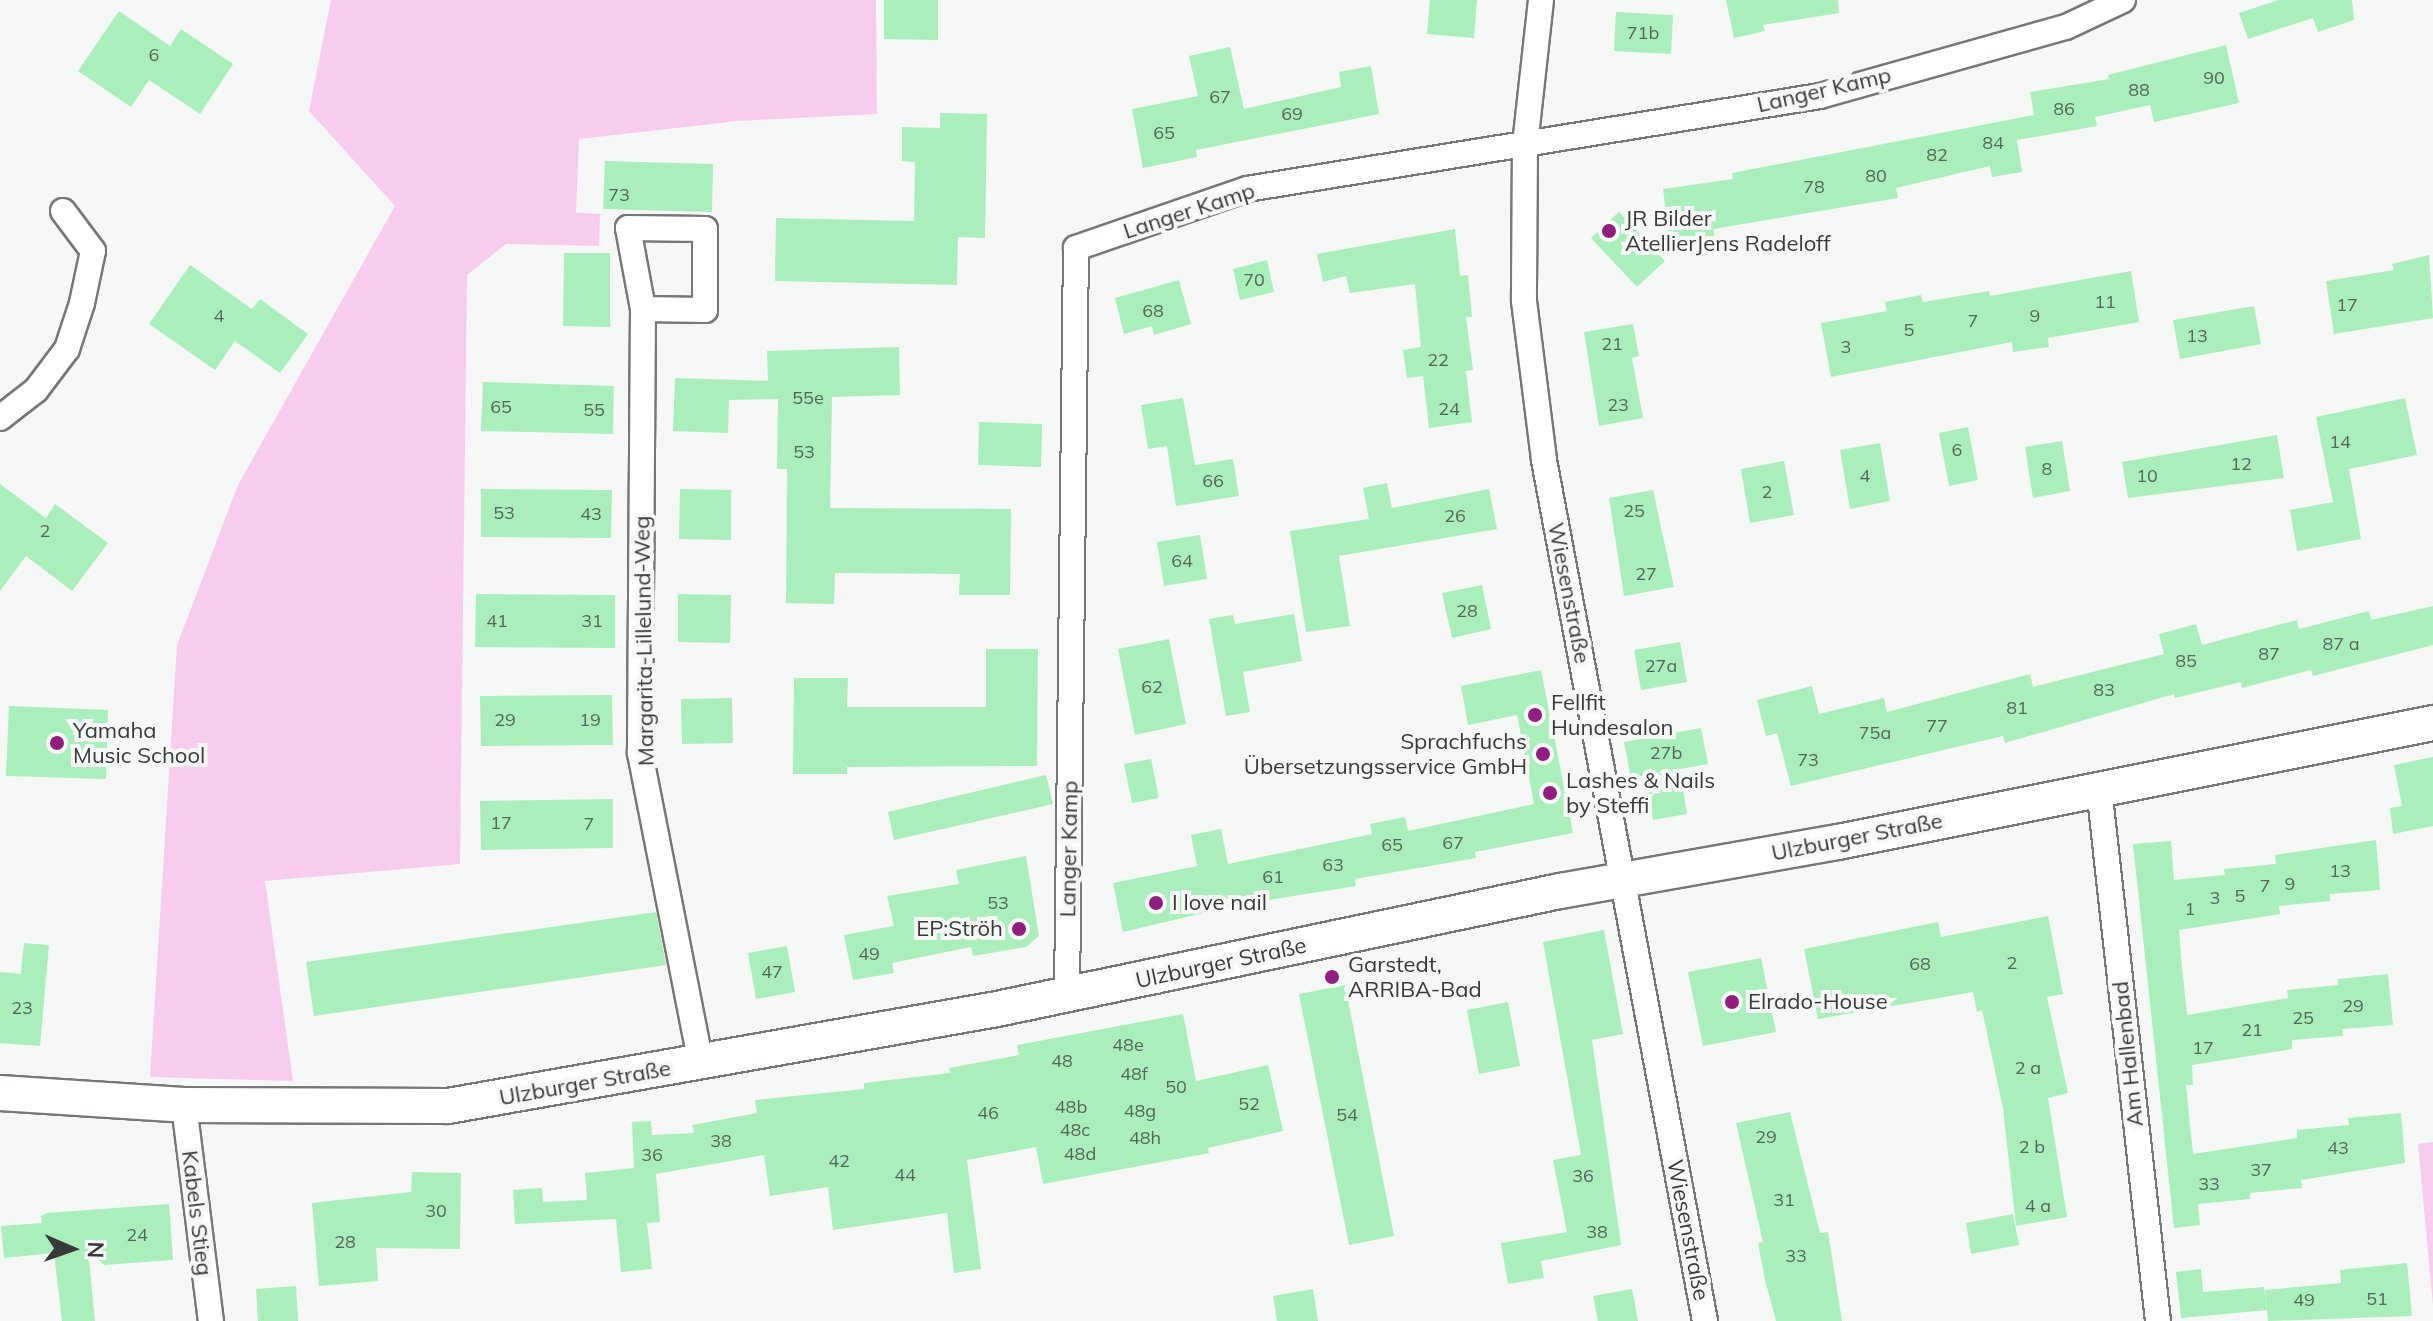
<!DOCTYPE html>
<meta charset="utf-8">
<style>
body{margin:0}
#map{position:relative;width:2433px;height:1321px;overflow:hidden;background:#f5f8f6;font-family:Mulish,sans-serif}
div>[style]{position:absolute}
.green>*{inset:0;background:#f8ccec}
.building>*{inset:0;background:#aeb}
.roads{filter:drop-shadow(2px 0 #757875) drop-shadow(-2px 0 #757875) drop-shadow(0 2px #757875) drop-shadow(0 -2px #757875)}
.street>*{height:24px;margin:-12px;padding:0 12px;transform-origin:12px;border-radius:12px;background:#fff}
.secondary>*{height:34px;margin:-17px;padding:0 17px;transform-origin:17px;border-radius:17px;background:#fff}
.dots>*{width:22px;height:22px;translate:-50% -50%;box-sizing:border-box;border:4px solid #f5f8f6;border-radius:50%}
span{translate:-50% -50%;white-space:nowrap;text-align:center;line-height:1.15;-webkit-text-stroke:8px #f5f8f6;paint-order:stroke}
.number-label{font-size:18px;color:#546659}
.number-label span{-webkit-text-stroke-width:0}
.street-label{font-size:22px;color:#383938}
.poi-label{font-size:22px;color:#383938}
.left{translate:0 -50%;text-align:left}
.right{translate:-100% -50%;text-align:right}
.north{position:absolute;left:32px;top:1209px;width:80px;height:80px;-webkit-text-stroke:6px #f5f8f6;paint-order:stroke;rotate:92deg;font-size:22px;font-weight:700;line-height:32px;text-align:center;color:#383938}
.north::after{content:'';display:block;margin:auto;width:28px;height:36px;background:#383938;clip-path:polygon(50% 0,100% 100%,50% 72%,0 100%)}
</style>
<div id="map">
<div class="green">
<i style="clip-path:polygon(331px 0,876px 0,877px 114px,738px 121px,579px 139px,576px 213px,600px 214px,599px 246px,506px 244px,467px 275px,460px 864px,265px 881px,293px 1081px,150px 1077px,177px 645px,238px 485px,395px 206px,309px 111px)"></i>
<i style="clip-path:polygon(2433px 1142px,2433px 1305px,2418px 1144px)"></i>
</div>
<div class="building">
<i style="clip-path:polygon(884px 0,938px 0,938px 40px,884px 39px)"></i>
<i style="clip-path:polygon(1430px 0,1477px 0,1474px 38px,1427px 34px)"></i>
<i style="clip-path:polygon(1726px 0,1838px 0,1839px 13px,1763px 25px,1765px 31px,1734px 38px)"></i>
<i style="clip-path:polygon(2279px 0,2352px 0,2354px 20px,2318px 32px,2313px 18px,2248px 39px,2239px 13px)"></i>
<i style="clip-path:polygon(119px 11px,170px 46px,181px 29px,233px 64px,200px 114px,149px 80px,131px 107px,78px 71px)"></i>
<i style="clip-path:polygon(1616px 12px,1673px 15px,1671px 54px,1614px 51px)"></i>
<i style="clip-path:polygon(2226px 45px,2239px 103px,2154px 122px,2150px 105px,2095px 117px,2097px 126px,2017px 140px,2022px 172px,1992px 177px,1990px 166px,1896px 188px,1898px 198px,1713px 229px,1715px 237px,1670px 243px,1663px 189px,1733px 179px,1732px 173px,2034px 115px,2030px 92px,2109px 79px,2108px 75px)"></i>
<i style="clip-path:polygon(1230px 47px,1244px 109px,1341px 87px,1339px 72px,1371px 66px,1379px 114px,1196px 150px,1197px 157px,1143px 168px,1132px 109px,1198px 96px,1189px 56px)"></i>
<i style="clip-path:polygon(940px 113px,987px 114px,985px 238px,958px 237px,957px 285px,775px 281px,776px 218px,914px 221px,915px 162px,902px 161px,902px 127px,940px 128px)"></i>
<i style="clip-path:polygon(605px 161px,713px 164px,712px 212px,603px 209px)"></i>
<i style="clip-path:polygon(1619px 212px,1665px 261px,1637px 287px,1591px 238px)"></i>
<i style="clip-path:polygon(1455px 229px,1460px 276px,1468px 275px,1472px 317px,1466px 317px,1473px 370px,1466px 371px,1472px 422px,1429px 428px,1423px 376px,1407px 378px,1403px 350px,1421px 347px,1415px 284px,1350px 293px,1346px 276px,1323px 282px,1317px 254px)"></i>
<i style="clip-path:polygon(564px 253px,610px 253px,610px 327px,563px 326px)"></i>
<i style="clip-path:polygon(2429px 255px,2433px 318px,2334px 334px,2326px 281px,2394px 270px,2392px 264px)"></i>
<i style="clip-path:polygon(1267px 260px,1274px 292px,1240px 300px,1233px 269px)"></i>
<i style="clip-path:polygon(190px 265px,252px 309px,260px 299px,308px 334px,280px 373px,235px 341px,215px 370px,149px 324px)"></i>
<i style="clip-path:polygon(2131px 271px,2139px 322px,2048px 338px,2049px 347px,2013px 352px,2012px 342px,1831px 377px,1821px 323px,1887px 311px,1885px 302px,1921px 295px,1923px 302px,1989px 291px,1990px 296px)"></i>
<i style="clip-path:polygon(1179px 280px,1191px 324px,1154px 335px,1152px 326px,1124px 334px,1115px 298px)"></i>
<i style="clip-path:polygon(2254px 306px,2261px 344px,2180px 359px,2173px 320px)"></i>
<i style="clip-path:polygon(1633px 324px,1639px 356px,1632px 358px,1643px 418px,1599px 426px,1584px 332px)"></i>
<i style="clip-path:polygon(899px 347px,900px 395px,832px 397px,830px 508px,1011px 509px,1010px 595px,959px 595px,960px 574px,835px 573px,834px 604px,786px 603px,787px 469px,777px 469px,778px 399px,729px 400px,728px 433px,673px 431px,675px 378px,768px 381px,767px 351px)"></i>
<i style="clip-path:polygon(483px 382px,614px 386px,613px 434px,481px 431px)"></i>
<i style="clip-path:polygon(1183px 398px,1195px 465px,1233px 459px,1239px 496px,1176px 506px,1167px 446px,1148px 449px,1141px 405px)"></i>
<i style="clip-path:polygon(2405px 398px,2417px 455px,2349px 469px,2361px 539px,2297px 551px,2290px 510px,2333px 502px,2316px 417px)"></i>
<i style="clip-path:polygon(979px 422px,1042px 424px,1041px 467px,978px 465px)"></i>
<i style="clip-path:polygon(1968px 427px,1978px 480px,1949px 486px,1939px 433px)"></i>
<i style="clip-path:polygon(2277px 435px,2284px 478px,2128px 498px,2122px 462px)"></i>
<i style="clip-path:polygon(2062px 441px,2070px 491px,2033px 498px,2025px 447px)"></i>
<i style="clip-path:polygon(1880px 443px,1890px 501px,1850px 509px,1840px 450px)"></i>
<i style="clip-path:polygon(1784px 461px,1794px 515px,1750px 523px,1741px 469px)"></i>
<i style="clip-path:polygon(1387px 483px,1392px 508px,1489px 489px,1497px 529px,1339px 556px,1350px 626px,1306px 632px,1290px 531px,1369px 519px,1363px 488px)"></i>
<i style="clip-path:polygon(0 484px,46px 518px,55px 504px,108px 543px,72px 591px,26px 556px,0 591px)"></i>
<i style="clip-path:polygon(481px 489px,612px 490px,611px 538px,481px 537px)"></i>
<i style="clip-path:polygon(680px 489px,731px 490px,731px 540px,679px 539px)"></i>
<i style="clip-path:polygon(1653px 490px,1674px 587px,1624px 596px,1609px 498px)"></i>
<i style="clip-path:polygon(1200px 535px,1207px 579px,1164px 586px,1157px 542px)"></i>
<i style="clip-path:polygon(1482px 585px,1491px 629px,1452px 638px,1442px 593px)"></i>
<i style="clip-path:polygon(476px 594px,615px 595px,615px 648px,475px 647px)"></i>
<i style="clip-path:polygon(678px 594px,731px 595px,730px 643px,678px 642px)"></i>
<i style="clip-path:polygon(2433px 606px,2433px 645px,2313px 676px,2311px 670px,2242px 688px,2241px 682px,2175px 698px,2174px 694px,2005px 743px,2003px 736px,1791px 786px,1777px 733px,1766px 736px,1757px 700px,1812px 686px,1819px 714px,1884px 698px,1887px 712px,2030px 674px,2033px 687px,2164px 654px,2159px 634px,2196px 624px,2202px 645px,2297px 620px,2299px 629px,2369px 611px,2371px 620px)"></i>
<i style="clip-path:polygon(1294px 614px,1302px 661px,1243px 672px,1250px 712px,1226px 716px,1209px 619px,1233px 615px,1235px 624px)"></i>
<i style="clip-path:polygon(1169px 639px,1186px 724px,1135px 735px,1118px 649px)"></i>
<i style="clip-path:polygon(1680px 642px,1687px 682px,1641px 690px,1634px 650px)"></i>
<i style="clip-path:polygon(986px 649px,1038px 649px,1037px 766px,847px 767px,847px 774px,793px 774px,794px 678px,848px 678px,847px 707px,986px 707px)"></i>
<i style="clip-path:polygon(1541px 670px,1573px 833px,1475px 852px,1476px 858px,1355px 879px,1356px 886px,1237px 905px,1123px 932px,1113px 883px,1197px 866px,1191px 835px,1221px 829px,1228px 864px,1372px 834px,1370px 824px,1405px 817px,1408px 831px,1534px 804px,1517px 715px,1468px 725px,1461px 686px)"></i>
<i style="clip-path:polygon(612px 695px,613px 745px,481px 746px,480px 696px)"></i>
<i style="clip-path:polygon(732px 698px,733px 743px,682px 744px,681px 699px)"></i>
<i style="clip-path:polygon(9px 706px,108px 710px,106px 779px,6px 776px)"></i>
<i style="clip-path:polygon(1701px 728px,1708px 764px,1680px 769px,1687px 814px,1653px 820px,1646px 775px,1631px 778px,1624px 742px)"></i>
<i style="clip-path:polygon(2433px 757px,2433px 826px,2393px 834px,2390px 808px,2402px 806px,2394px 765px)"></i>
<i style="clip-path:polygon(1151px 759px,1159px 798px,1132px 803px,1124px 764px)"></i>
<i style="clip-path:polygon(1046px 775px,1053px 804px,894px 840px,888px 812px)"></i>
<i style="clip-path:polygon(613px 799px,613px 848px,481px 850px,480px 801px)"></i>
<i style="clip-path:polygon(2376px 840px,2380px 890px,2330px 894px,2330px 901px,2279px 906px,2280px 914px,2179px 930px,2182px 967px,2187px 1015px,2288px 998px,2287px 990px,2338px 985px,2338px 979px,2388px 974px,2393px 1025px,2342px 1029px,2343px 1036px,2292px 1040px,2292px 1049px,2192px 1065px,2193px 1085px,2186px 1085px,2193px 1154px,2297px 1138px,2297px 1130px,2349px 1125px,2348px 1118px,2401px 1113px,2405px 1163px,2301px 1180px,2302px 1188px,2250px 1193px,2250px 1199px,2198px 1204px,2200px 1225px,2174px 1228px,2133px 844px,2171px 841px,2174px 880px,2225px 875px,2224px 869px,2276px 864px,2275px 855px)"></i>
<i style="clip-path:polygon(1026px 856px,1039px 936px,1026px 947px,973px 956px,971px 947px,892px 963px,894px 973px,853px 980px,844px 935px,894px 926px,887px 896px,959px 884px,956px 870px)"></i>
<i style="clip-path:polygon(656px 912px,666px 965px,314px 1016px,306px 962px)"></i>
<i style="clip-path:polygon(2048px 916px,2063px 994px,2047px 997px,2068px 1093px,2048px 1098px,2067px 1217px,2016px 1226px,2003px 1108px,1982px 1010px,1977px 1012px,1973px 992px,1818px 1019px,1804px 949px,1938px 922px,1941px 937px)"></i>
<i style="clip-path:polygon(1604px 930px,1623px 1034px,1592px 1040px,1621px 1245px,1541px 1261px,1544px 1278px,1508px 1284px,1501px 1243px,1567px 1232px,1553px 1160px,1581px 1155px,1543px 942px)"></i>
<i style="clip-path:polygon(24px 943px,49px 945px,40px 1046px,0 1043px,0 972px,21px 974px)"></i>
<i style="clip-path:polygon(787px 946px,795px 992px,756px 999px,748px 953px)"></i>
<i style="clip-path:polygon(1761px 958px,1776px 1032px,1703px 1046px,1688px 972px)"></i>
<i style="clip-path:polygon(1345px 985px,1394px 1236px,1349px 1245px,1299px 994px)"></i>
<i style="clip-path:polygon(1508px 1002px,1520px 1066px,1479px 1074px,1467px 1010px)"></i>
<i style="clip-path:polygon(1183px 1014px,1196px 1081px,1268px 1065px,1283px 1131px,1208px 1148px,1209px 1153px,1043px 1184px,1036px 1147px,967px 1160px,981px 1269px,954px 1273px,947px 1213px,833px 1230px,828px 1187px,770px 1196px,764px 1155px,656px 1174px,660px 1222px,647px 1223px,652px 1269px,621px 1272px,616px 1219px,515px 1224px,513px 1190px,542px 1188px,543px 1202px,587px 1200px,585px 1173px,634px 1168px,632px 1122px,651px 1121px,652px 1135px,694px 1133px,692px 1125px,757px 1113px,755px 1100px,864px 1089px,864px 1083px,950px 1073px,949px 1068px,1019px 1055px,1017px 1045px)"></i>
<i style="clip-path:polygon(1790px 1112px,1820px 1233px,1828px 1232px,1842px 1321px,1776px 1321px,1765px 1280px,1758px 1243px,1763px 1242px,1736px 1123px)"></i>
<i style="clip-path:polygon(412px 1172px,461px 1173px,460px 1249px,376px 1248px,378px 1281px,319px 1286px,312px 1203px,411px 1192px)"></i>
<i style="clip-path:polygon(169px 1204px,173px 1260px,104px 1265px,88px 1250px,95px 1321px,62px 1321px,54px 1253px,4px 1258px,1px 1226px,42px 1223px,41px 1216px,47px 1213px)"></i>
<i style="clip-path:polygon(2013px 1214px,2019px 1245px,1971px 1254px,1966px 1223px)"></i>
<i style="clip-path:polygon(2407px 1263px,2412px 1316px,2268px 1321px,2265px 1290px,2341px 1283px,2340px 1270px)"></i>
<i style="clip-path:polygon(2201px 1269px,2203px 1292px,2264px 1287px,2267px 1310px,2181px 1318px,2176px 1272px)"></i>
<i style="clip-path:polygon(296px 1286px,298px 1321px,258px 1321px,256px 1289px)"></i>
<i style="clip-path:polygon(1313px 1289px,1318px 1321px,1277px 1321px,1273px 1296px)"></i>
<i style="clip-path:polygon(1632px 1289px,1638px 1321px,1598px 1321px,1593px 1296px)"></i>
</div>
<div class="roads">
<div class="street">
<i style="left:1541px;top:0;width:146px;rotate:96.3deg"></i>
<i style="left:1525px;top:145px;width:156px;rotate:90.4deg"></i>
<i style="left:1524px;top:301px;width:160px;rotate:82.8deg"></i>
<i style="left:1544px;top:460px;width:876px;rotate:79.41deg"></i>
<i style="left:643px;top:309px;width:62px;rotate:0.9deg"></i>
<i style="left:705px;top:310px;width:81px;rotate:-90deg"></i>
<i style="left:705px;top:229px;width:77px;rotate:-179.3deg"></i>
<i style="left:628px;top:228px;width:82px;rotate:79.5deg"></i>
<i style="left:643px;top:309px;width:444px;rotate:90.4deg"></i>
<i style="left:640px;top:753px;width:317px;rotate:78.9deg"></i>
<i style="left:0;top:418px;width:46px;rotate:-37.9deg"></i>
<i style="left:36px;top:390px;width:51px;rotate:-52.9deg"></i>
<i style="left:67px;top:349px;width:48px;rotate:-71.9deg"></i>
<i style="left:82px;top:303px;width:53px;rotate:-78.1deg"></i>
<i style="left:93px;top:251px;width:50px;rotate:-126.9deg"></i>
<i style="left:2099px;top:788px;width:536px;rotate:83.68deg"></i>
<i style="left:1067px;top:994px;width:746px;rotate:-89.31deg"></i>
<i style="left:1076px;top:248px;width:181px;rotate:-19deg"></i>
<i style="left:1247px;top:189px;width:580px;rotate:-9.22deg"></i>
<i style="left:1820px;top:96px;width:255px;rotate:-15.7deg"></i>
<i style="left:2066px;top:27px;width:63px;rotate:-25.3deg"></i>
<i style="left:184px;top:1105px;width:218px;rotate:82.9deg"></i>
</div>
<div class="secondary">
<i style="left:0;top:1093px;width:184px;rotate:3.7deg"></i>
<i style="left:184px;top:1105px;width:264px;rotate:0.2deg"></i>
<i style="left:448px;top:1106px;width:558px;rotate:-10.02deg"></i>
<i style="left:997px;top:1009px;width:575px;rotate:-11.84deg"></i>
<i style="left:1560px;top:891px;width:282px;rotate:-10deg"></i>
<i style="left:1838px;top:842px;width:607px;rotate:-11.31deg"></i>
</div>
</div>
<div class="dots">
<i style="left:1609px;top:231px;background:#901e7e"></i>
<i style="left:1535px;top:715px;background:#901e7e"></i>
<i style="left:57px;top:743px;background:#901e7e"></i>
<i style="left:1543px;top:754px;background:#901e7e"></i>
<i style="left:1550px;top:793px;background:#901e7e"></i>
<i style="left:1156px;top:903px;background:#901e7e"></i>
<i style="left:1019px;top:929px;background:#901e7e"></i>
<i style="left:1332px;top:977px;background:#901e7e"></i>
<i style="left:1732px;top:1002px;background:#901e7e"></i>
</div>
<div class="number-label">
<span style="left:1643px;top:33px">71b</span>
<span style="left:154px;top:55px">6</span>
<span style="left:2214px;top:78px">90</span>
<span style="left:2139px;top:90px">88</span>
<span style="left:1220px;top:97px">67</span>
<span style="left:2064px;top:109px">86</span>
<span style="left:1292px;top:114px">69</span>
<span style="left:1164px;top:133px">65</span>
<span style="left:1993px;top:143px">84</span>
<span style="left:1937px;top:155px">82</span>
<span style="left:1876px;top:176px">80</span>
<span style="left:1814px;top:187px">78</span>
<span style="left:619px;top:195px">73</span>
<span style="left:1254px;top:280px">70</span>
<span style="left:2105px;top:302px">11</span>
<span style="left:2347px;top:305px">17</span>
<span style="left:1153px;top:311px">68</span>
<span style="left:219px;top:316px">4</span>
<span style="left:2035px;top:316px">9</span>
<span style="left:1973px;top:321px">7</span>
<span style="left:1909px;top:330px">5</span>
<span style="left:2197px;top:336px">13</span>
<span style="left:1612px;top:344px">21</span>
<span style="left:1846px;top:347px">3</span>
<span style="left:1438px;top:360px">22</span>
<span style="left:808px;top:398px">55e</span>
<span style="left:1618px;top:405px">23</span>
<span style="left:501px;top:407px">65</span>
<span style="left:1449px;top:409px">24</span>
<span style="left:594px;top:410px">55</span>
<span style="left:2340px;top:442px">14</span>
<span style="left:1957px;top:450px">6</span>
<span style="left:804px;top:452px">53</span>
<span style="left:2241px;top:464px">12</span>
<span style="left:2047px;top:469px">8</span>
<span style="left:1865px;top:476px">4</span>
<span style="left:2147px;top:476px">10</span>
<span style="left:1213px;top:481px">66</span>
<span style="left:1767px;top:492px">2</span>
<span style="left:1634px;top:511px">25</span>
<span style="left:504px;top:513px">53</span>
<span style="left:591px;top:514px">43</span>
<span style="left:1455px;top:516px">26</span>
<span style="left:45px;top:531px">2</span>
<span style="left:1182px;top:561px">64</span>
<span style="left:1646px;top:574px">27</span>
<span style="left:1467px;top:611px">28</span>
<span style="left:497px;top:621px">41</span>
<span style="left:592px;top:621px">31</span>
<span style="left:2341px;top:644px">87 a</span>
<span style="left:2269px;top:654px">87</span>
<span style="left:2186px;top:661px">85</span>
<span style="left:1661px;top:666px">27a</span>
<span style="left:1152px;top:687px">62</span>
<span style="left:2104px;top:690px">83</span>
<span style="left:2017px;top:708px">81</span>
<span style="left:505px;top:720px">29</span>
<span style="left:590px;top:720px">19</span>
<span style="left:1937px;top:726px">77</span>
<span style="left:1875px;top:733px">75a</span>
<span style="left:1666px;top:753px">27b</span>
<span style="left:1808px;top:760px">73</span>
<span style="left:501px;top:823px">17</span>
<span style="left:589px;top:824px">7</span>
<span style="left:1453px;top:843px">67</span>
<span style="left:1392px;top:845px">65</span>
<span style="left:1333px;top:865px">63</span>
<span style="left:2340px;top:871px">13</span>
<span style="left:1273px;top:877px">61</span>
<span style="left:2290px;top:884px">9</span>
<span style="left:2265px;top:886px">7</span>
<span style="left:2240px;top:896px">5</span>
<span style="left:2215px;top:898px">3</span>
<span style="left:998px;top:903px">53</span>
<span style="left:2190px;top:909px">1</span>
<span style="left:869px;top:954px">49</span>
<span style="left:2012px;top:963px">2</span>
<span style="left:1920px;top:964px">68</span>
<span style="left:772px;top:972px">47</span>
<span style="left:2353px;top:1006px">29</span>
<span style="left:22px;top:1008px">23</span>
<span style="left:2303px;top:1018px">25</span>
<span style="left:2252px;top:1030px">21</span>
<span style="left:1128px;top:1045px">48e</span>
<span style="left:2203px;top:1048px">17</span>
<span style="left:1062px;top:1061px">48</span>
<span style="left:2028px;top:1068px">2 a</span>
<span style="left:1134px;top:1074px">48f</span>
<span style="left:1176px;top:1087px">50</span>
<span style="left:1249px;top:1104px">52</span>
<span style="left:1071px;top:1107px">48b</span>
<span style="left:1140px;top:1111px">48g</span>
<span style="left:988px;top:1113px">46</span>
<span style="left:1347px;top:1115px">54</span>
<span style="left:1075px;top:1130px">48c</span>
<span style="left:1766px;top:1137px">29</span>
<span style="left:1145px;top:1138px">48h</span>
<span style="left:721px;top:1141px">38</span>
<span style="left:2032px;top:1147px">2 b</span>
<span style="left:2338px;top:1148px">43</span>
<span style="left:1080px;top:1154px">48d</span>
<span style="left:652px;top:1155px">36</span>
<span style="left:839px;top:1161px">42</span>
<span style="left:2261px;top:1170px">37</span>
<span style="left:905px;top:1175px">44</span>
<span style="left:1583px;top:1176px">36</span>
<span style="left:2209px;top:1184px">33</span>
<span style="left:1784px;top:1200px">31</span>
<span style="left:2038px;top:1206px">4 a</span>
<span style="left:436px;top:1211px">30</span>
<span style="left:1597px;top:1232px">38</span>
<span style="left:137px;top:1235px">24</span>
<span style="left:345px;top:1242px">28</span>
<span style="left:1796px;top:1256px">33</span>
<span style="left:2377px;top:1299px">51</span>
<span style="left:2304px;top:1300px">49</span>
</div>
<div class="street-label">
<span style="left:1824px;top:90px;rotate:-13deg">Langer Kamp</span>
<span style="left:1189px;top:211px;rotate:-18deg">Langer Kamp</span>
<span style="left:1569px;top:593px;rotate:79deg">Wiesenstraße</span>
<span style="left:644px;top:641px;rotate:-91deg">Margarita-Lillelund-Weg</span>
<span style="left:1857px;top:837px;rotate:-11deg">Ulzburger Straße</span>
<span style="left:1069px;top:849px;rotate:-89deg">Langer Kamp</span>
<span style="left:1221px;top:963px;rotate:-12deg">Ulzburger Straße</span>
<span style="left:2128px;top:1054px;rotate:-96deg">Am Hallenbad</span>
<span style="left:585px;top:1083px;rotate:-10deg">Ulzburger Straße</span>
<span style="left:197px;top:1213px;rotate:83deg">Kabels Stieg</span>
<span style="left:1688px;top:1230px;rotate:79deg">Wiesenstraße</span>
</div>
<div class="poi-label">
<span class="left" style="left:1625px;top:231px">JR Bilder<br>AtellierJens Radeloff</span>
<span class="left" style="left:1551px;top:715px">Fellfit<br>Hundesalon</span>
<span class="left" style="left:73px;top:743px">Yamaha<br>Music School</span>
<span class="right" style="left:1527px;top:754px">Sprachfuchs<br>Übersetzungsservice GmbH</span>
<span class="left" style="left:1566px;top:793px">Lashes &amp; Nails<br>by Steffi</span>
<span class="left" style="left:1172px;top:903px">I love nail</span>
<span class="right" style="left:1003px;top:929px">EP:Ströh</span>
<span class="left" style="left:1348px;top:977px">Garstedt,<br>ARRIBA-Bad</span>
<span class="left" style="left:1748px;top:1002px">Elrado-House</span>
</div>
<div class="north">N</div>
</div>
